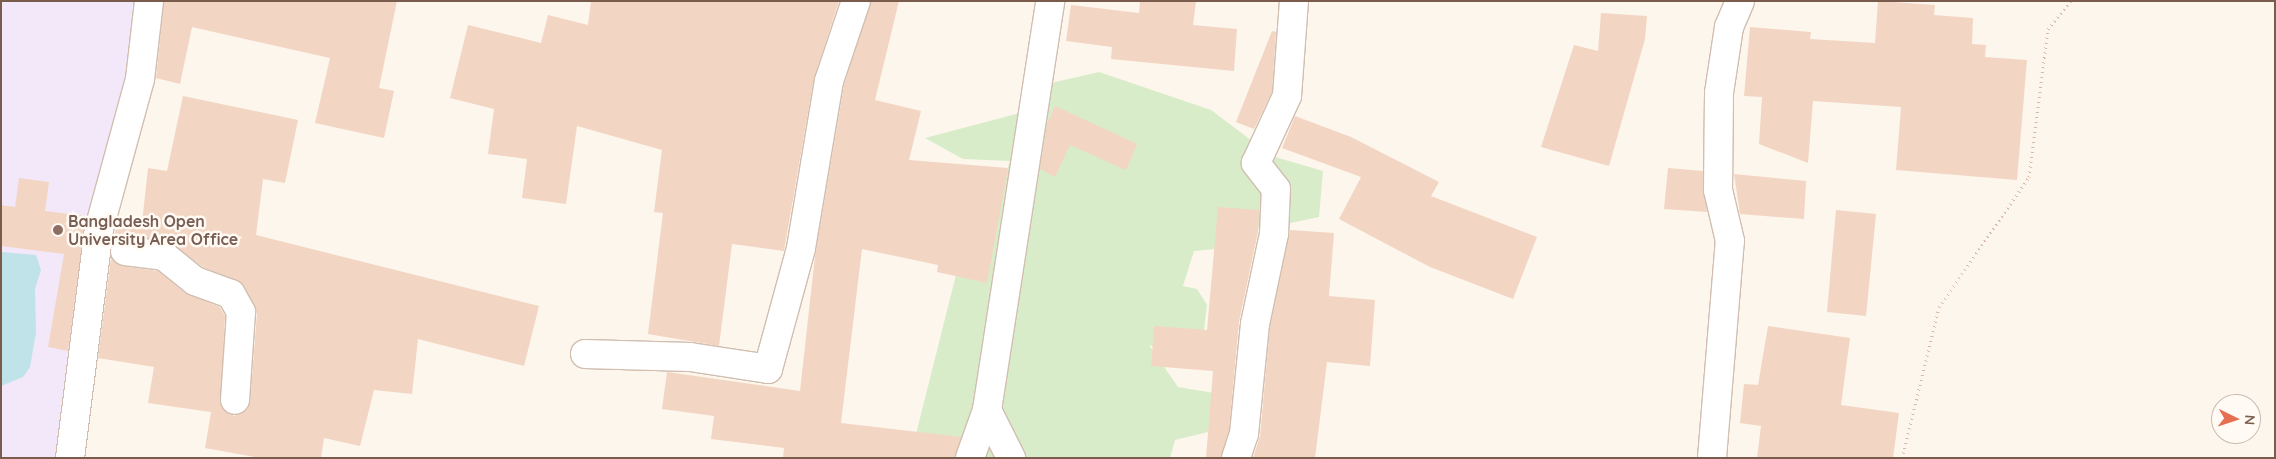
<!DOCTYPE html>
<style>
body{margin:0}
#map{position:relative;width:2276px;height:459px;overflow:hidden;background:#fdf6ec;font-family:Quicksand,sans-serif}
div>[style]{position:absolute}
.education>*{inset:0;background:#f3e8fa}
.green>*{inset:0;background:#d8ecc9}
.water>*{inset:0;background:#bfe3e8}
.building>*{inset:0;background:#f3d5c3}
.path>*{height:3px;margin-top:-1.5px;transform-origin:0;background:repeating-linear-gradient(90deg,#d9b8a5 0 1px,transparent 0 5px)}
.roads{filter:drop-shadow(1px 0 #d1beb0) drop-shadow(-1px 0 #d1beb0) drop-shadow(0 1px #d1beb0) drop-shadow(0 -1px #d1beb0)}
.minor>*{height:28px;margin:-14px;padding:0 14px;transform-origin:14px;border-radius:14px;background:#fff}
.dots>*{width:14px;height:14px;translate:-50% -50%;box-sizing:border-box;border:2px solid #fffaf3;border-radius:50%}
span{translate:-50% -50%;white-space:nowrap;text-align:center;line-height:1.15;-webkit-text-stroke:5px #fffaf3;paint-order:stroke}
.education-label{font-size:16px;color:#785e54;font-weight:700}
.left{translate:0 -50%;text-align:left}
.frame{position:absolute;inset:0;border:2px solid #7a5c4d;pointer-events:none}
.north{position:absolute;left:2211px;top:394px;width:50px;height:50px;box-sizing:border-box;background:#fffaf3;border:1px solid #cabbb1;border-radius:50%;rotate:94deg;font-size:14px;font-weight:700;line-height:20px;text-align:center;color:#7a5c4d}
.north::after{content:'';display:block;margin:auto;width:18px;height:22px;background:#e76f51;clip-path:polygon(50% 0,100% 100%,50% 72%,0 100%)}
</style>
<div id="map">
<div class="education">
<i style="clip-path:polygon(1px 1px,144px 1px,84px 458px,1px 458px)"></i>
</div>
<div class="green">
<i style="clip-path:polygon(1099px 72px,1211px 110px,1272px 156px,1323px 171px,1319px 217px,1261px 229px,1228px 215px,1216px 249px,1194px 251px,1183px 286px,1197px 289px,1207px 305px,1204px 330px,1179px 353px,1149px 345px,1178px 387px,1214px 393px,1208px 432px,1175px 440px,1170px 458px,910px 458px,960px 259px,1001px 190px,1010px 161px,963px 159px,925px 138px,1035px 109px,1038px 86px)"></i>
</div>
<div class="water">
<i style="clip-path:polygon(1px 252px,36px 255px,41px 270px,35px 289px,36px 333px,30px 367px,23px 377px,1px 386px)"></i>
</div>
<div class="building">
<i style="clip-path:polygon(164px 1px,397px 1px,379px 88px,394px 91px,384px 138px,315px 123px,330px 58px,192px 27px,180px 84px,156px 78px)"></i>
<i style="clip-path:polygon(591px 1px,839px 1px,814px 78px,784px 251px,732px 244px,719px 346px,648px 334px,663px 213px,654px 212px,662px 150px,577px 126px,566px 204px,522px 198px,527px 159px,488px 154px,494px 109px,450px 98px,468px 25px,541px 43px,548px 15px,588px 25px)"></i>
<i style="clip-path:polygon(871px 1px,899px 1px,875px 100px,921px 111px,909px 160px,1008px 168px,987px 283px,937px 272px,938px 265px,862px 249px,841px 423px,961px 437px,955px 458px,783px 458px,784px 448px,711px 439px,714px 416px,662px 409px,667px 372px,800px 391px,815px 256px,844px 85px)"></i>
<i style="clip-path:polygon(1140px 1px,1196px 1px,1193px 25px,1237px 29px,1234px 71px,1111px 59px,1112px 47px,1066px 41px,1071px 5px,1139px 13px)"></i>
<i style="clip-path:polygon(1878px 1px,1935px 5px,1934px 15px,1973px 18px,1972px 44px,1986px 45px,1985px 57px,2027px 60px,2017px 180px,1896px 170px,1901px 107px,1813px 101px,1808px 163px,1759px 144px,1762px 97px,1744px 96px,1750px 27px,1811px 32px,1810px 39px,1875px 43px)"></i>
<i style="clip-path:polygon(1601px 13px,1647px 16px,1645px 39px,1609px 166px,1541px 147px,1574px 45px,1598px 51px)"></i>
<i style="clip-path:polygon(1272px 31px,1276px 32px,1272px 92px,1254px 129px,1236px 122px)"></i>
<i style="clip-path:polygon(183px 96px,298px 120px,285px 183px,263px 179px,256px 235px,539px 306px,524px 366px,418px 339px,412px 394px,374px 390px,360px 446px,324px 438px,321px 458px,260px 458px,205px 448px,211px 412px,148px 403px,154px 367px,98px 358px,111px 258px,123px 266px,158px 271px,185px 293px,220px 307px,225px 316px,221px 406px,234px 416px,248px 409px,250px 402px,257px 313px,244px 286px,203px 267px,166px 241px,126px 236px,113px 241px,118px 220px,142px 223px,148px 168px,167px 171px)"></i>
<i style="clip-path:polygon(1055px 106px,1137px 144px,1126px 170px,1070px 145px,1055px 177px,1040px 169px,1047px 124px)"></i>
<i style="clip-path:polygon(1295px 116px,1351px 137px,1439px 182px,1431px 196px,1537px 237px,1513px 299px,1430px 267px,1339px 219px,1361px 177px,1282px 148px)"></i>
<i style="clip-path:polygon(1668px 168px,1703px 171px,1707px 212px,1664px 209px)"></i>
<i style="clip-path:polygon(1734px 174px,1806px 181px,1804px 219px,1740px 214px)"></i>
<i style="clip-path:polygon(19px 178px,49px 182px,45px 211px,86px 216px,68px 351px,48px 347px,64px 254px,1px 246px,1px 205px,15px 207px)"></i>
<i style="clip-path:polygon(1218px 207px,1259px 210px,1258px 232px,1239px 322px,1229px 431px,1221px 458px,1206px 458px,1213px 371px,1151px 366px,1154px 326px,1207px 330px)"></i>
<i style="clip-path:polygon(1836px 210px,1876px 214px,1866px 316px,1827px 312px)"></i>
<i style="clip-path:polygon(1290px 230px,1334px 233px,1329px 296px,1375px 300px,1370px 366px,1327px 362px,1315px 458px,1253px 458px,1260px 436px,1270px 326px)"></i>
<i style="clip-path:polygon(1768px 326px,1850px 338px,1841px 405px,1899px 413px,1893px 458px,1757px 458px,1761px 426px,1740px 423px,1744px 384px,1758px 385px)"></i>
</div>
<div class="path">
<i style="left:1902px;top:458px;width:155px;rotate:-76.2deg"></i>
<i style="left:1939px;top:307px;width:158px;rotate:-55.3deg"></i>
<i style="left:2029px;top:177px;width:149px;rotate:-82.7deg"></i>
<i style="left:2048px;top:29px;width:36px;rotate:-51deg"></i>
</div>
<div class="roads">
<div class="minor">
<i style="left:125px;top:251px;width:39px;rotate:7deg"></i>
<i style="left:164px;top:256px;width:40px;rotate:39deg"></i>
<i style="left:195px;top:281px;width:38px;rotate:20deg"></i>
<i style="left:231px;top:294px;width:21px;rotate:61deg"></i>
<i style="left:241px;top:312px;width:88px;rotate:93.9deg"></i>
<i style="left:585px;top:354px;width:105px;rotate:1.6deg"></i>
<i style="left:690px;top:357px;width:79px;rotate:8.7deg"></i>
<i style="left:768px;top:369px;width:125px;rotate:-74.7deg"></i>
<i style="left:801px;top:248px;width:169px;rotate:-80.5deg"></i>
<i style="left:829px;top:81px;width:84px;rotate:-71.4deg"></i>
<i style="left:987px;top:410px;width:54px;rotate:63.4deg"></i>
<i style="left:70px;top:458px;width:231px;rotate:-82.8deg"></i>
<i style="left:99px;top:229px;width:156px;rotate:-74.7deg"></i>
<i style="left:140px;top:79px;width:79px;rotate:-83.4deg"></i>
<i style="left:970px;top:458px;width:51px;rotate:-70.5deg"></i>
<i style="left:987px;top:410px;width:414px;rotate:-81.2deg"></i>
<i style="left:1236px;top:458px;width:25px;rotate:-72deg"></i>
<i style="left:1244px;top:434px;width:111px;rotate:-84.3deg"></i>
<i style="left:1255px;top:324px;width:92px;rotate:-78.1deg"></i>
<i style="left:1274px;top:234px;width:45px;rotate:-87.5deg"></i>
<i style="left:1276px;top:189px;width:33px;rotate:-128deg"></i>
<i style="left:1256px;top:163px;width:74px;rotate:-65.2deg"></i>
<i style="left:1287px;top:96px;width:95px;rotate:-85.8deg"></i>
<i style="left:1712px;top:458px;width:218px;rotate:-85.3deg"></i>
<i style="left:1730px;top:241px;width:52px;rotate:-103.2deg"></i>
<i style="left:1718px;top:190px;width:97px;rotate:-89.4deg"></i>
<i style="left:1719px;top:93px;width:67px;rotate:-81.4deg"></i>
<i style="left:1729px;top:27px;width:28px;rotate:-67deg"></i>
</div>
</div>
<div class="dots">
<i style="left:58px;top:230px;background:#8d6e63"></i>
</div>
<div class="education-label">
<span class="left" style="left:68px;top:230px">Bangladesh Open<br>University Area Office</span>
</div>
<div class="frame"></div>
<div class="north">N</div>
</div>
